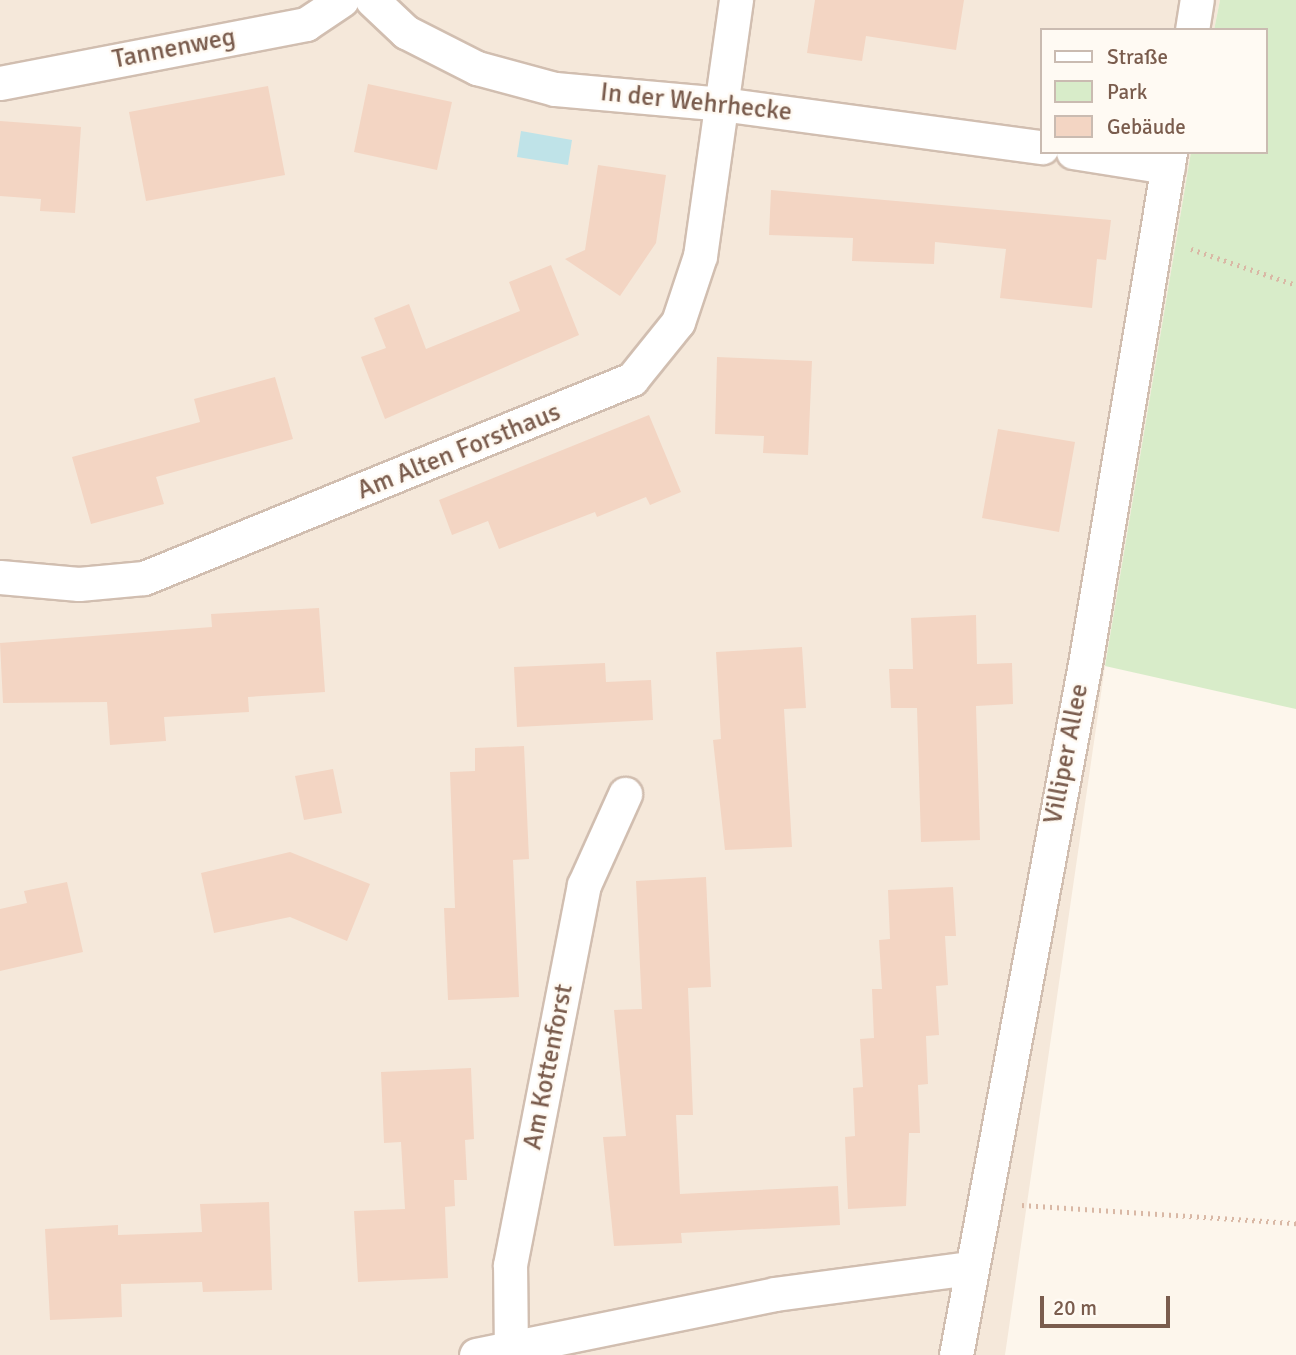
<!DOCTYPE html>
<meta charset="utf-8">
<style>
body{margin:0}
#map{position:relative;width:1296px;height:1355px;overflow:hidden;background:#fdf6ec;font-family:Signika,sans-serif}
div>[style]{position:absolute}
.residential>*{inset:0;background:#f5e8da}
.green>*{inset:0;background:#d8ecc9}
.water>*{inset:0;background:#bfe3e8}
.building>*{inset:0;background:#f3d5c3}
.path>*{height:4.5px;margin-top:-2.25px;transform-origin:0;background:repeating-linear-gradient(90deg,#d9b8a5 0 2px,transparent 0 7px)}
.roads{filter:drop-shadow(2px 0 #d1beb0) drop-shadow(-2px 0 #d1beb0) drop-shadow(0 2px #d1beb0) drop-shadow(0 -2px #d1beb0)}
.street>*{height:33px;margin:-16.5px;padding:0 16.5px;transform-origin:16.5px;border-radius:16.5px;background:#fff}
span{translate:-50% -50%;white-space:nowrap;text-align:center;line-height:1.15;-webkit-text-stroke:5px #fffaf3;paint-order:stroke}
.street-label{font-size:26px;color:#7a5c4d}
.legend{position:absolute;left:1040px;top:28px;width:228px;height:126px;box-sizing:border-box;background:#fffaf3;border:2px solid #cabbb1;margin:0;padding:9px 12px;list-style:none;font-size:21px;color:#7a5c4d}
.legend li{display:flex;align-items:center;gap:14px;height:35px}
.legend b{width:35px;border:2px solid #cabbb1}
.scale{position:absolute;left:1040px;top:1296px;width:130px;height:32px;box-sizing:border-box;border:4px solid #7a5c4d;border-top:0;padding-left:9px;font-size:21px;line-height:24px;white-space:nowrap;color:#7a5c4d;-webkit-text-stroke:5px #fffaf3;paint-order:stroke}
</style>
<div id="map">
<div class="residential">
<i style="clip-path:polygon(0 0,1220px 0,1214px 30px,1042px 30px,1042px 152px,1191px 152px,1105px 666px,1005px 1355px,0 1355px)"></i>
</div>
<div class="green">
<i style="clip-path:polygon(1220px 0,1296px 0,1296px 709px,1105px 666px,1191px 152px,1266px 152px,1266px 30px,1214px 30px)"></i>
</div>
<div class="water">
<i style="clip-path:polygon(521px 131px,572px 140px,568px 165px,517px 157px)"></i>
</div>
<div class="building">
<i style="clip-path:polygon(815px 0,964px 0,956px 50px,866px 36px,862px 61px,807px 53px)"></i>
<i style="clip-path:polygon(368px 84px,452px 102px,437px 170px,354px 152px)"></i>
<i style="clip-path:polygon(268px 86px,285px 175px,146px 201px,129px 112px)"></i>
<i style="clip-path:polygon(0 121px,81px 127px,75px 213px,40px 211px,41px 199px,0 196px)"></i>
<i style="clip-path:polygon(598px 165px,666px 175px,656px 243px,620px 296px,565px 259px,585px 250px)"></i>
<i style="clip-path:polygon(771px 190px,1111px 220px,1106px 260px,1097px 259px,1092px 308px,1000px 298px,1006px 249px,935px 242px,934px 264px,852px 261px,853px 238px,769px 235px)"></i>
<i style="clip-path:polygon(551px 265px,579px 335px,385px 419px,361px 357px,386px 348px,374px 318px,409px 304px,426px 349px,520px 311px,509px 282px)"></i>
<i style="clip-path:polygon(717px 357px,812px 361px,808px 455px,763px 453px,764px 436px,715px 434px)"></i>
<i style="clip-path:polygon(275px 377px,293px 439px,156px 477px,164px 504px,91px 524px,72px 457px,200px 422px,194px 399px)"></i>
<i style="clip-path:polygon(649px 415px,681px 492px,650px 505px,646px 497px,597px 517px,595px 512px,499px 549px,488px 521px,452px 535px,439px 500px)"></i>
<i style="clip-path:polygon(998px 429px,1075px 442px,1059px 532px,982px 518px)"></i>
<i style="clip-path:polygon(319px 608px,325px 692px,248px 697px,249px 712px,164px 717px,166px 741px,110px 745px,107px 702px,3px 703px,0 643px,212px 627px,211px 614px)"></i>
<i style="clip-path:polygon(976px 615px,977px 664px,1012px 663px,1013px 704px,976px 706px,980px 840px,921px 842px,917px 708px,891px 708px,889px 669px,913px 669px,911px 618px)"></i>
<i style="clip-path:polygon(802px 647px,806px 708px,784px 709px,792px 847px,725px 850px,713px 740px,721px 739px,716px 652px)"></i>
<i style="clip-path:polygon(605px 663px,606px 682px,651px 680px,653px 720px,517px 727px,514px 667px)"></i>
<i style="clip-path:polygon(524px 746px,529px 859px,513px 860px,519px 997px,448px 1000px,444px 908px,455px 908px,450px 772px,475px 771px,475px 748px)"></i>
<i style="clip-path:polygon(333px 769px,342px 813px,304px 820px,295px 776px)"></i>
<i style="clip-path:polygon(290px 852px,370px 884px,347px 941px,290px 917px,214px 933px,201px 873px)"></i>
<i style="clip-path:polygon(706px 877px,711px 987px,688px 988px,693px 1115px,676px 1115px,680px 1194px,838px 1186px,840px 1225px,681px 1233px,682px 1243px,614px 1246px,603px 1137px,626px 1136px,614px 1010px,642px 1009px,636px 881px)"></i>
<i style="clip-path:polygon(67px 882px,83px 952px,0 971px,0 909px,27px 903px,24px 891px)"></i>
<i style="clip-path:polygon(953px 887px,956px 936px,945px 936px,948px 985px,936px 986px,939px 1035px,926px 1036px,928px 1084px,918px 1085px,920px 1133px,909px 1133px,906px 1206px,848px 1209px,845px 1137px,855px 1136px,853px 1088px,863px 1087px,860px 1039px,874px 1038px,872px 989px,882px 989px,879px 940px,890px 939px,888px 890px)"></i>
<i style="clip-path:polygon(471px 1068px,474px 1139px,465px 1140px,467px 1180px,454px 1180px,455px 1206px,445px 1207px,448px 1278px,358px 1282px,354px 1211px,405px 1209px,401px 1142px,384px 1143px,381px 1072px)"></i>
<i style="clip-path:polygon(269px 1202px,272px 1290px,203px 1292px,202px 1282px,121px 1284px,122px 1317px,50px 1320px,45px 1229px,118px 1225px,118px 1235px,202px 1232px,200px 1204px)"></i>
</div>
<div class="path">
<i style="left:1191px;top:249px;width:111px;rotate:18.9deg"></i>
<i style="left:1022px;top:1205px;width:275px;rotate:3.8deg"></i>
</div>
<div class="roads">
<div class="street">
<i style="left:372px;top:0;width:47px;rotate:43.3deg"></i>
<i style="left:406px;top:32px;width:80px;rotate:26.9deg"></i>
<i style="left:477px;top:68px;width:81px;rotate:15.1deg"></i>
<i style="left:555px;top:89px;width:168px;rotate:5.1deg"></i>
<i style="left:722px;top:104px;width:323px;rotate:7.7deg"></i>
<i style="left:1192px;top:30px;width:30px;rotate:-81deg"></i>
<i style="left:0;top:83px;width:312px;rotate:-10.9deg"></i>
<i style="left:306px;top:24px;width:43px;rotate:-33.7deg"></i>
<i style="left:1073px;top:152px;width:96px;rotate:9deg"></i>
<i style="left:0;top:577px;width:79px;rotate:5.1deg"></i>
<i style="left:79px;top:584px;width:65px;rotate:-5.3deg"></i>
<i style="left:144px;top:578px;width:527px;rotate:-22.18deg"></i>
<i style="left:632px;top:379px;width:73px;rotate:-51.1deg"></i>
<i style="left:678px;top:322px;width:70px;rotate:-71.6deg"></i>
<i style="left:700px;top:256px;width:259px;rotate:-82deg"></i>
<i style="left:476px;top:1355px;width:305px;rotate:-11.5deg"></i>
<i style="left:775px;top:1294px;width:196px;rotate:-7.6deg"></i>
<i style="left:511px;top:1355px;width:90px;rotate:-90.6deg"></i>
<i style="left:510px;top:1265px;width:387px;rotate:-79deg"></i>
<i style="left:584px;top:885px;width:100px;rotate:-65.7deg"></i>
<i style="left:956px;top:1355px;width:709px;rotate:-79.43deg"></i>
<i style="left:1086px;top:658px;width:513px;rotate:-80.57deg"></i>
</div>
</div>
<div class="street-label">
<span style="left:174px;top:49px;rotate:-11deg">Tannenweg</span>
<span style="left:696px;top:103px;rotate:6deg">In der Wehrhecke</span>
<span style="left:459px;top:452px;rotate:-22deg">Am Alten Forsthaus</span>
<span style="left:1067px;top:754px;rotate:-79deg">Villiper Allee</span>
<span style="left:549px;top:1067px;rotate:-79deg">Am Kottenforst</span>
</div>
<ul class="legend">
<li><b style="height:9px;background:#fff"></b>Straße</li>
<li><b style="height:19px;background:#d8ecc9"></b>Park</li>
<li><b style="height:19px;background:#f3d5c3"></b>Gebäude</li>
</ul>
<div class="scale">20 m</div>
</div>
